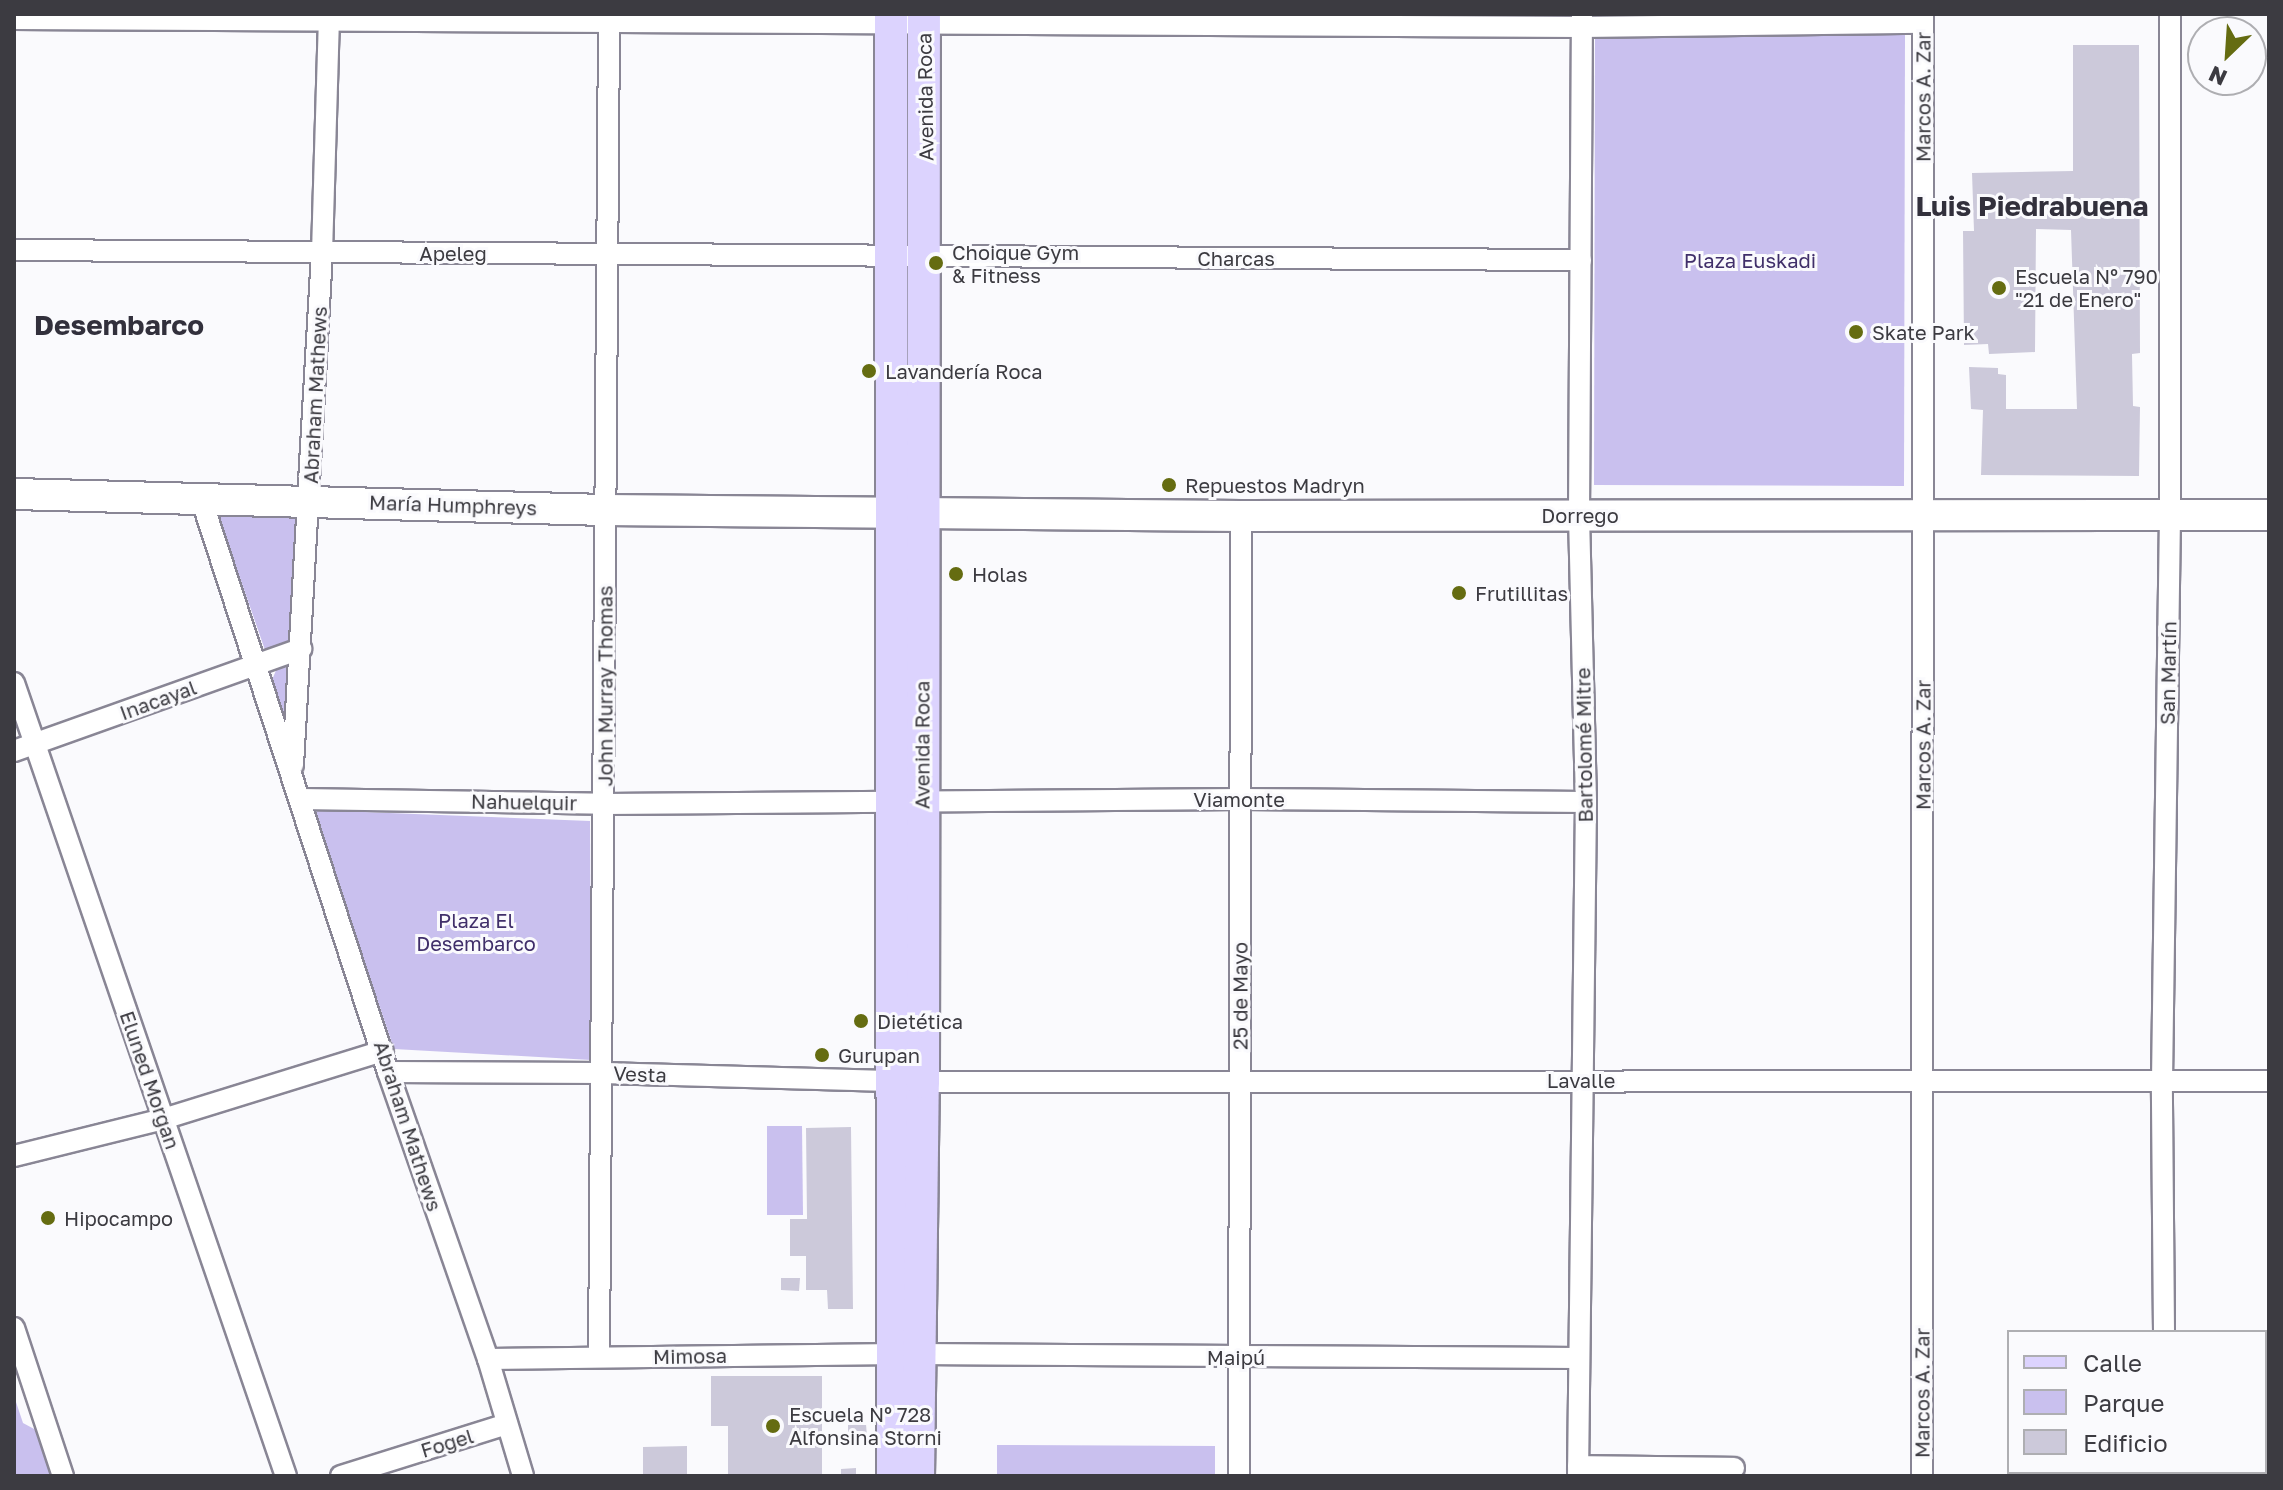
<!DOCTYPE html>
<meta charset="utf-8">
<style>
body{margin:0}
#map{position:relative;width:2283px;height:1490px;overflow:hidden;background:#fafafd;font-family:"Golos Text",sans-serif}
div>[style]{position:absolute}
.green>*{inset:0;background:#c9c0ee}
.building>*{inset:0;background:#ccc9da}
.roads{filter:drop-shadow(2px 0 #898695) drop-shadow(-2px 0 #898695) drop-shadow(0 2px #898695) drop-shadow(0 -2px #898695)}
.minor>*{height:20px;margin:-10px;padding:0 10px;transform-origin:10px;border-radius:10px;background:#fff}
.secondary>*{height:30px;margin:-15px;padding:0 15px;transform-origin:15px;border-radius:15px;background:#fff}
.primary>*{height:32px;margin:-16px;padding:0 16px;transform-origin:16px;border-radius:16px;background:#dcd3fe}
.dots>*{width:22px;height:22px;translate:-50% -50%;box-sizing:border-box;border:4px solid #fafafd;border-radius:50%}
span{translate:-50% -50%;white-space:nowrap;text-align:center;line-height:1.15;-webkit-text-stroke:6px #fafafd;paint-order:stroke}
.street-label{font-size:20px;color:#3c3b41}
.poi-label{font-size:20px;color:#3c3b41}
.left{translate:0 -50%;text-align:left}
.park-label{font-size:20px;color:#402f6a}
.district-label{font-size:28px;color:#32303c;font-weight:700}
.frame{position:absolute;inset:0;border:16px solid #3c3b41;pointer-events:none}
.legend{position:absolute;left:2007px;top:1330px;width:260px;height:144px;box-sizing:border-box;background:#fafafd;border:2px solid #aeaeb2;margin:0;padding:10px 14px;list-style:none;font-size:24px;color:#3c3b41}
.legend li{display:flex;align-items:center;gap:16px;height:40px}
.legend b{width:40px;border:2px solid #aeaeb2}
.north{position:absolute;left:2187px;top:16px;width:80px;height:80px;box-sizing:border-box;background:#fafafd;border:2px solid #aeaeb2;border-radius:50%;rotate:205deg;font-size:22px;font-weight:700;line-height:32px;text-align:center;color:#3c3b41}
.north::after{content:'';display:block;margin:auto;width:28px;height:36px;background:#656c11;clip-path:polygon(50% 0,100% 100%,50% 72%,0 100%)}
</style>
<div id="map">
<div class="green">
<i style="clip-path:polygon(1595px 34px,1905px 35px,1904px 486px,1594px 485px)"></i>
<i style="clip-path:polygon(299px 508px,294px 641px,265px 650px,216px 509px)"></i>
<i style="clip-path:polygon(283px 666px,289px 669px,287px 726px,272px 680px,277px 668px)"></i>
<i style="clip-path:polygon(313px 810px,590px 821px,591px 1060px,394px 1049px)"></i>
<i style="clip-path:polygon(767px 1126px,802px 1126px,803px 1215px,767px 1215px)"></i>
<i style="clip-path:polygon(14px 1396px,23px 1423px,36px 1430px,52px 1476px,14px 1476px)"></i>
<i style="clip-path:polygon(997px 1445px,1215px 1446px,1215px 1476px,997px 1476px)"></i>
</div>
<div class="building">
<i style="clip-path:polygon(2073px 45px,2139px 45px,2140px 353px,2132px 354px,2133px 406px,2140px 407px,2139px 476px,1981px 475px,1983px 410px,1971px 409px,1969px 367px,1998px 368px,1998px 374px,2006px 375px,2006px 409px,2077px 409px,2071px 230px,2036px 229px,2035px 352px,1989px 354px,1988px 344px,1964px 345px,1963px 231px,1974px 231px,1972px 173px,2073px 171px)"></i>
<i style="clip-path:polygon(851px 1127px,853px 1309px,828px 1309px,827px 1290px,806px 1290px,806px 1256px,790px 1256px,790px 1219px,807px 1219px,806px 1128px)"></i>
<i style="clip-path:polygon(781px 1278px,800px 1278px,799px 1291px,781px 1290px)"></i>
<i style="clip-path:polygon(711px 1376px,822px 1376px,822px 1476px,728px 1476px,728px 1426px,711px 1426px)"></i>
<i style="clip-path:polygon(866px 1424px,867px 1437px,848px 1437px,848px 1425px)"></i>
<i style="clip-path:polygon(687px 1446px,687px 1476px,643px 1476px,643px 1447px)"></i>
<i style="clip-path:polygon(856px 1468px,856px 1476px,841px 1476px,841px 1469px)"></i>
</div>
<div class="roads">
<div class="minor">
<i style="left:14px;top:19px;width:1568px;rotate:0.29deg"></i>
<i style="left:1582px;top:27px;width:341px;rotate:-0.7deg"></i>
<i style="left:14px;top:250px;width:1567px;rotate:0.37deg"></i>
<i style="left:201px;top:498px;width:604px;rotate:71.96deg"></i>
<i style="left:388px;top:1072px;width:304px;rotate:70.8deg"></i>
<i style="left:488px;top:1359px;width:122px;rotate:73.3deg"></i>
<i style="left:14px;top:683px;width:838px;rotate:71.07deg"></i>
<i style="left:14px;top:751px;width:305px;rotate:-19.6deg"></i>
<i style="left:293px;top:765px;width:513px;rotate:-86.76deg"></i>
<i style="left:322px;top:253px;width:239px;rotate:-88.3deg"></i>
<i style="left:301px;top:799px;width:304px;rotate:0.9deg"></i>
<i style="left:605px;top:804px;width:636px;rotate:-0.45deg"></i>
<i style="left:1241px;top:799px;width:345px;rotate:0.5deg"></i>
<i style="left:388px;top:1072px;width:214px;rotate:0.3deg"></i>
<i style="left:602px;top:1073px;width:321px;rotate:1.6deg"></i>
<i style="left:923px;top:1082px;width:1346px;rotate:-0.04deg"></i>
<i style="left:14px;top:1156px;width:154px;rotate:-13.9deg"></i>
<i style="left:163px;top:1119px;width:230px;rotate:-17.2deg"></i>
<i style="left:14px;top:1328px;width:156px;rotate:71.7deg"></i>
<i style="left:2164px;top:1332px;width:251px;rotate:-90.5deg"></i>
<i style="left:2162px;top:1081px;width:568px;rotate:-89.19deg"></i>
<i style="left:2170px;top:513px;width:499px;rotate:-90deg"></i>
<i style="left:599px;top:1357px;width:1343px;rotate:-89.57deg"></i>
<i style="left:488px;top:1359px;width:430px;rotate:-0.7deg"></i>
<i style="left:918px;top:1354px;width:660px;rotate:0.35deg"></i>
<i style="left:1578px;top:1466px;width:156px;rotate:0.7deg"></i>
<i style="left:2165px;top:1472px;width:4px;rotate:90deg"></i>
<i style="left:341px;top:1476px;width:174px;rotate:-17.4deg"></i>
<i style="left:1239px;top:1476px;width:960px;rotate:-89.88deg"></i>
<i style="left:1578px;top:1476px;width:674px;rotate:-89.32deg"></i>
<i style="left:1586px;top:802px;width:287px;rotate:-91.4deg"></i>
<i style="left:1579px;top:515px;width:501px;rotate:-89.66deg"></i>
<i style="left:1922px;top:1476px;width:1462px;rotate:-89.96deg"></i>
</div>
<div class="secondary">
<i style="left:14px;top:494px;width:592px;rotate:1.55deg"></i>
<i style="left:606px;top:510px;width:635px;rotate:0.54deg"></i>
<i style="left:1241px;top:516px;width:1028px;rotate:-0.06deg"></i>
</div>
<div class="primary">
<i style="left:891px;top:14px;width:1462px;rotate:89.92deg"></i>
<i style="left:918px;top:1476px;width:394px;rotate:-89.3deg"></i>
<i style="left:923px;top:1082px;width:1068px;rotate:-89.95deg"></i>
</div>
</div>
<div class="dots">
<i style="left:936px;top:263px;background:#656c11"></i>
<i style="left:1999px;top:288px;background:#656c11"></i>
<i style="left:1856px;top:332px;background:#656c11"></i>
<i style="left:869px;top:371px;background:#656c11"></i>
<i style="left:1169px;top:485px;background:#656c11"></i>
<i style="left:956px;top:574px;background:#656c11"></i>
<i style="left:1459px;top:593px;background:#656c11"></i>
<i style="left:861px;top:1021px;background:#656c11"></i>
<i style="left:822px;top:1055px;background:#656c11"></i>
<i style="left:48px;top:1218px;background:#656c11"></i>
<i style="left:773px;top:1426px;background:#656c11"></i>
</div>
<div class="street-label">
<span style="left:925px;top:97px;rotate:-91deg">Avenida Roca</span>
<span style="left:1923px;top:97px;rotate:-90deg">Marcos A. Zar</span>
<span style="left:453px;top:253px">Apeleg</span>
<span style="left:1236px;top:258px">Charcas</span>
<span style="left:315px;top:395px;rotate:-87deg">Abraham Mathews</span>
<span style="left:453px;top:505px;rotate:2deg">María Humphreys</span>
<span style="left:1580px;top:515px">Dorrego</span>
<span style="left:2168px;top:673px;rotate:-89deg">San Martín</span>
<span style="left:605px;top:686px;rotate:-90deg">John Murray Thomas</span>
<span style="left:158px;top:700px;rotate:-20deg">Inacayal</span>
<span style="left:922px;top:745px;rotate:-90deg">Avenida Roca</span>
<span style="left:1584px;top:745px;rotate:-91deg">Bartolomé Mitre</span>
<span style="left:1923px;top:745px;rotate:-90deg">Marcos A. Zar</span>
<span style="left:1239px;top:799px">Viamonte</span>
<span style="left:524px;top:802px;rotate:1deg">Nahuelquir</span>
<span style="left:1240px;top:996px;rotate:-90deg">25 de Mayo</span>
<span style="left:640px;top:1074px;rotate:2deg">Vesta</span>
<span style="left:150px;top:1080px;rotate:71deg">Eluned Morgan</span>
<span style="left:1581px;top:1080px">Lavalle</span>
<span style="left:408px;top:1126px;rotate:72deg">Abraham Mathews</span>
<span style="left:690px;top:1356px;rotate:-1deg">Mimosa</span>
<span style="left:1236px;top:1357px">Maipú</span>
<span style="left:1922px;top:1393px;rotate:-90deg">Marcos A. Zar</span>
<span style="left:447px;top:1443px;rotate:-17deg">Fogel</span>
</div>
<div class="poi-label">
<span class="left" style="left:952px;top:264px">Choique Gym<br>&amp; Fitness</span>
<span class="left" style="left:2015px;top:288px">Escuela Nº 790<br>"21 de Enero"</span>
<span class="left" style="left:1872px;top:332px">Skate Park</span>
<span class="left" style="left:885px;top:371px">Lavandería Roca</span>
<span class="left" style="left:1185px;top:485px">Repuestos Madryn</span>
<span class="left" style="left:972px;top:574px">Holas</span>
<span class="left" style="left:1475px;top:593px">Frutillitas</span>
<span class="left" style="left:877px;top:1021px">Dietética</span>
<span class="left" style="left:838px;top:1055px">Gurupan</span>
<span class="left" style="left:64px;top:1218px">Hipocampo</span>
<span class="left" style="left:789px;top:1426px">Escuela Nº 728<br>Alfonsina Storni</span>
</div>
<div class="park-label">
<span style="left:1750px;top:260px">Plaza Euskadi</span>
<span style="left:476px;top:932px">Plaza El<br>Desembarco</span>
</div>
<div class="district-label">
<span style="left:2032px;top:206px">Luis Piedrabuena</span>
<span style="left:119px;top:325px">Desembarco</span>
</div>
<div class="frame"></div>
<ul class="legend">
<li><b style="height:10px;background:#dcd3fe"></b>Calle</li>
<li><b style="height:22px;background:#c9c0ee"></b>Parque</li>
<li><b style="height:22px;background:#ccc9da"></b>Edificio</li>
</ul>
<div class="north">N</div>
</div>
